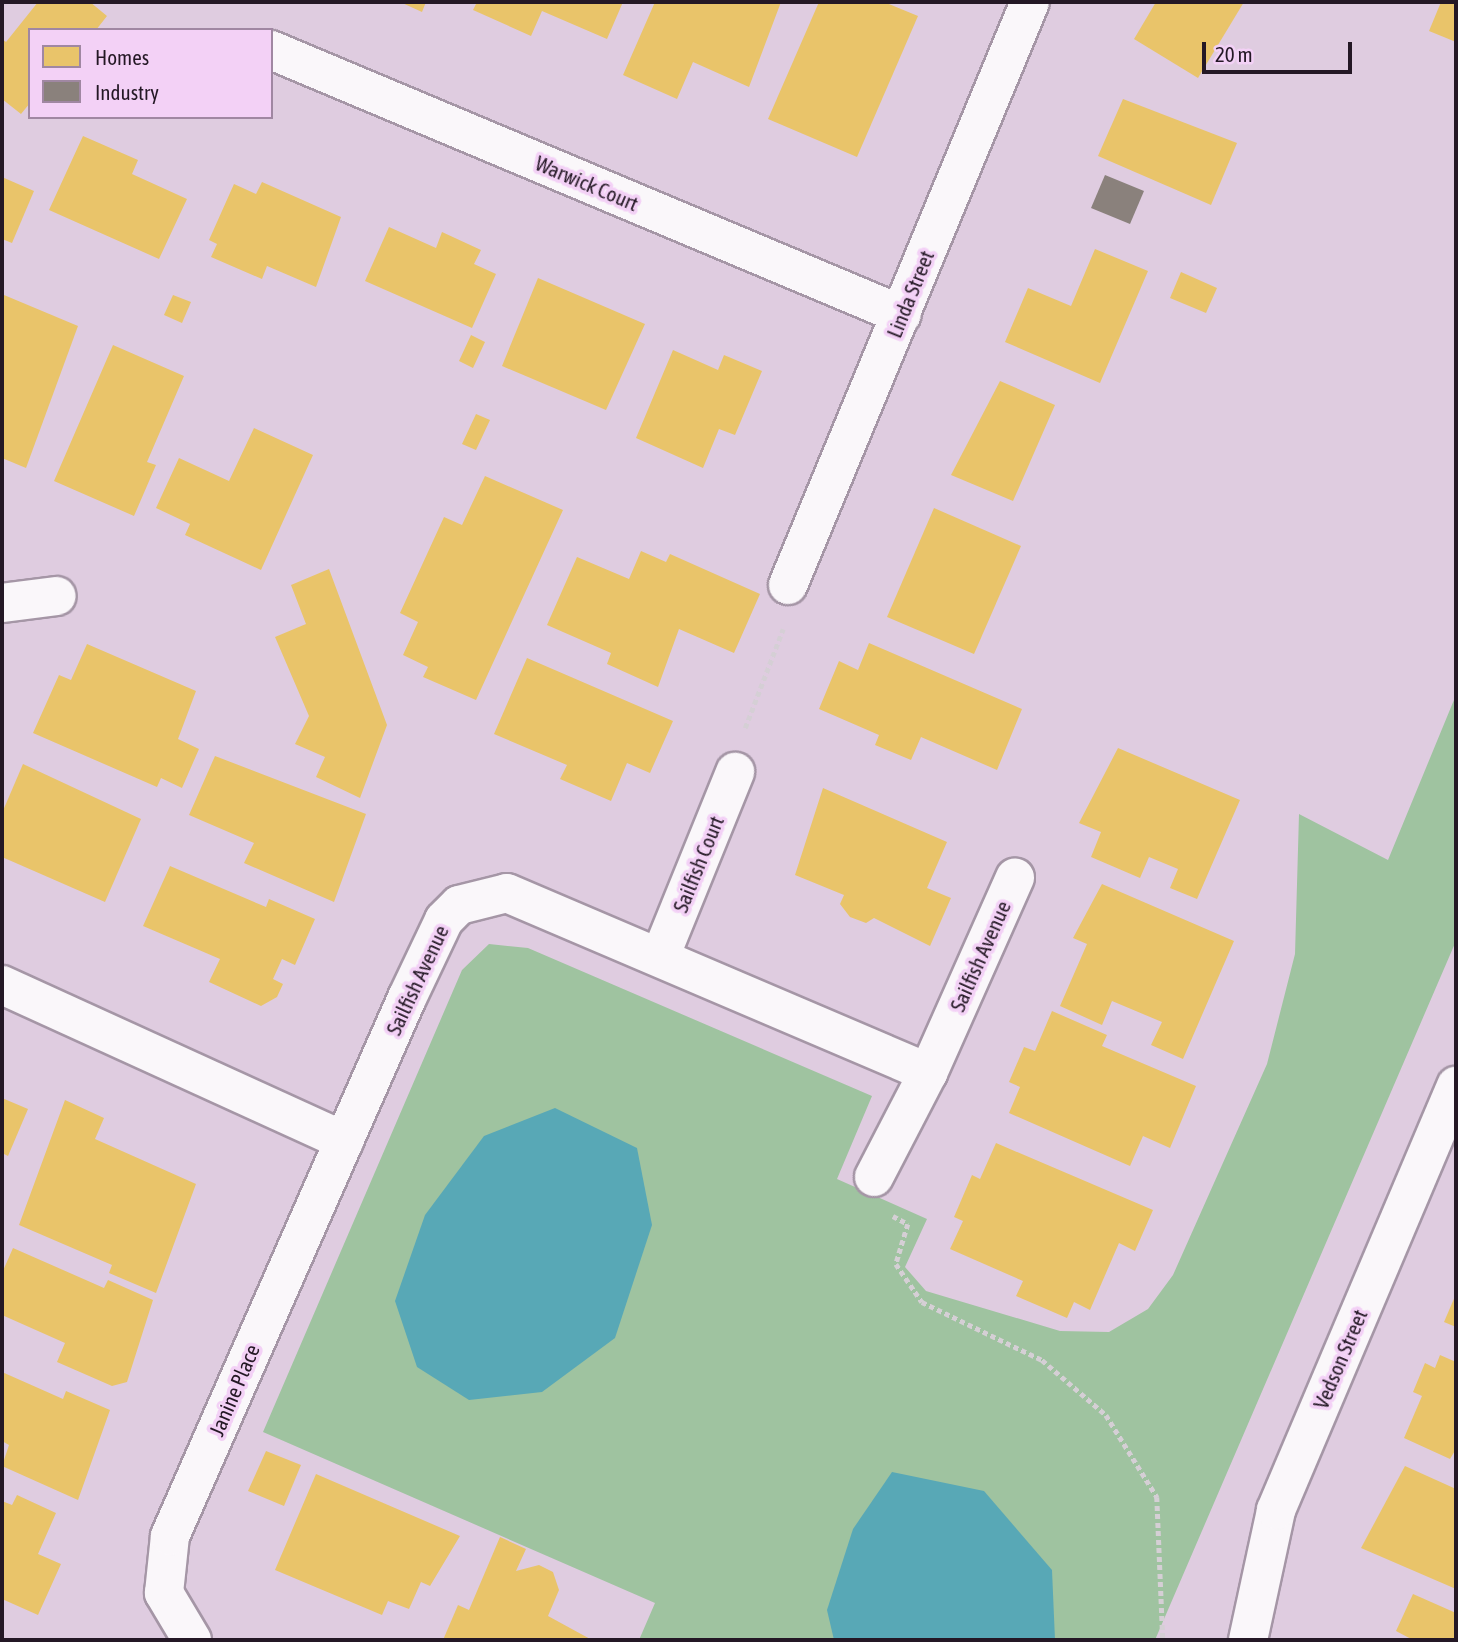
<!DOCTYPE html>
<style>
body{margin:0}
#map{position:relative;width:1458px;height:1642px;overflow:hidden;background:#dfcce0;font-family:"Asap Condensed",sans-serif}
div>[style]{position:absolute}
.green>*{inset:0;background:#9fc3a0}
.water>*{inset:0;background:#58a8b6}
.homes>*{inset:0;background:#e9c46a}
.industry>*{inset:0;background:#8a817c}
.path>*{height:4.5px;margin-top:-2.25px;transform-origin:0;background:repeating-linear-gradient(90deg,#d5cfd5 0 5px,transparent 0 8.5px)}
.roads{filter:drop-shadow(2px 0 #a596a6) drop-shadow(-2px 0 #a596a6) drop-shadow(0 2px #a596a6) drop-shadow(0 -2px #a596a6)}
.minor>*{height:38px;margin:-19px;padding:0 19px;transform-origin:19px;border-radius:19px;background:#faf7fa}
span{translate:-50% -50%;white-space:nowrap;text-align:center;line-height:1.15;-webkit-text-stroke:7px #f3d1f6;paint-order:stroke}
.street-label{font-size:21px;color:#241825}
.frame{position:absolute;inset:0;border:4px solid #241825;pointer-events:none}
.legend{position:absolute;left:28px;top:28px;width:245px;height:91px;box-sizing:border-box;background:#f3d1f6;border:2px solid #a087a2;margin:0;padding:9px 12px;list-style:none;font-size:21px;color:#241825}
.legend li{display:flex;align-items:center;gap:14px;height:35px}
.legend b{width:35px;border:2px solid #a087a2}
.scale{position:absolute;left:1202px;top:42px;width:150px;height:32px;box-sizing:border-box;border:4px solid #241825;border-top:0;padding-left:9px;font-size:21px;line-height:24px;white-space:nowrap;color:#241825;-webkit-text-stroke:5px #f3d1f6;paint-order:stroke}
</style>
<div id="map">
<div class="green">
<i style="clip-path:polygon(1456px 695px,1456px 941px,1155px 1640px,639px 1640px,655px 1603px,263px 1432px,462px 970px,489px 944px,528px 948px,872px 1096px,837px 1179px,927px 1219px,905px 1267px,926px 1291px,1060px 1331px,1109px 1332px,1148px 1309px,1173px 1275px,1267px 1064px,1295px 954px,1299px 814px,1388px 860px)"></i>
</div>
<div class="water">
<i style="clip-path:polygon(555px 1108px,637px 1148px,652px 1225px,615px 1338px,542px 1392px,469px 1400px,417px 1367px,395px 1301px,425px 1215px,484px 1136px)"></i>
<i style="clip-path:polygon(892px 1472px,984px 1491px,1052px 1570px,1055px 1640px,834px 1640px,827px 1610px,853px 1529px)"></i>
</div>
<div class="homes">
<i style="clip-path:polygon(38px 2px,90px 2px,107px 16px,96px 30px,30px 30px,30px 103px,21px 114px,2px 99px,2px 39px,6px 42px)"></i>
<i style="clip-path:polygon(400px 2px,426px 2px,422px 12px)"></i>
<i style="clip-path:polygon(477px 2px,623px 2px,607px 39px,542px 11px,531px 36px,473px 10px)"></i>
<i style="clip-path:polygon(655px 2px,781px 2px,749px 87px,693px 62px,677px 99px,623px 75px)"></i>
<i style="clip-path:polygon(819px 2px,884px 2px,918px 16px,857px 157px,768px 119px)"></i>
<i style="clip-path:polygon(1156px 2px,1244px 2px,1198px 78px,1134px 39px)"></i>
<i style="clip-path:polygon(1441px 2px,1456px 2px,1456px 42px,1429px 31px)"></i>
<i style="clip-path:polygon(1123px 99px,1237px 143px,1211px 205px,1098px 156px)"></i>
<i style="clip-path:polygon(83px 136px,138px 160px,132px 174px,187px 199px,159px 259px,49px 210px)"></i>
<i style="clip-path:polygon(2px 177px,34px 191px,12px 243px,2px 239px)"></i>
<i style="clip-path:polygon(262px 182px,341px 217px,316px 287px,267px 266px,262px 279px,211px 257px,217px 244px,209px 240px,234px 184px,256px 194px)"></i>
<i style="clip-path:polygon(389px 227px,436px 248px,442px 232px,481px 250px,474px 264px,496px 274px,472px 328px,365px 281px)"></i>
<i style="clip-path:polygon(1095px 249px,1148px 271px,1100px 383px,1005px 342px,1028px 288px,1071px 306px)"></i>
<i style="clip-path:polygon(1181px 272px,1217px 288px,1206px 313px,1170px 298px)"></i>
<i style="clip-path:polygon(538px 278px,645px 324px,606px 410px,502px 366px)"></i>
<i style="clip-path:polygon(4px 295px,78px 326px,26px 468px,2px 458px)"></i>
<i style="clip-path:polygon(173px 295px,191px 302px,182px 323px,164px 315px)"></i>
<i style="clip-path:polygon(471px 335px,485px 342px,473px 368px,459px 361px)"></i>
<i style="clip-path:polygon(113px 345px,184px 376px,147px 462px,156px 465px,134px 516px,54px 481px)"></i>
<i style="clip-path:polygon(673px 350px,718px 370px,724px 355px,762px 371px,735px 435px,719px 429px,703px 468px,636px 438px)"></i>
<i style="clip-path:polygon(1000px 381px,1055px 405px,1013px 501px,951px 475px)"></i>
<i style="clip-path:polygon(476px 414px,490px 420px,476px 450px,462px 444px)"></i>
<i style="clip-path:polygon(254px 428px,313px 455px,261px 570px,185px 535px,190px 524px,156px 508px,179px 458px,229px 481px)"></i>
<i style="clip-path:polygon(485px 476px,563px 510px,476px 700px,423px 677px,428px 667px,403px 655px,418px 622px,400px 613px,444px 517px,462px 525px)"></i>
<i style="clip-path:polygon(934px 508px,1021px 546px,974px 654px,887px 617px)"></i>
<i style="clip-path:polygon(641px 551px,666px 562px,670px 554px,760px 594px,734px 653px,679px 629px,658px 687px,607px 664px,611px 653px,547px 625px,577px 557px,629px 579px)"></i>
<i style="clip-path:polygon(329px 569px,387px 725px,360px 798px,316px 777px,325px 757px,295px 744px,309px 716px,275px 637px,306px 624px,291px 585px)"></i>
<i style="clip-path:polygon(869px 643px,1022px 709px,997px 770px,921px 737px,911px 760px,875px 745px,879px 735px,819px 709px,839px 661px,858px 670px)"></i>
<i style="clip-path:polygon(87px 644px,196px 691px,178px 739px,199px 749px,182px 788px,161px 778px,157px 787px,33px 733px,59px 675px,71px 680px)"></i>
<i style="clip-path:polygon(527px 658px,673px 721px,650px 773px,627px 763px,611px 801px,560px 779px,567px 765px,494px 734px)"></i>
<i style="clip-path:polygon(1118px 748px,1240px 800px,1197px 899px,1170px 888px,1178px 869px,1149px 857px,1140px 878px,1091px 857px,1101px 832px,1079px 823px)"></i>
<i style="clip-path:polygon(215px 756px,366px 814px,334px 902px,244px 863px,254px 843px,189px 815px)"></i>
<i style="clip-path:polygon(23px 764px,141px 819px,105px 902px,2px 857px,2px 813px)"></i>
<i style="clip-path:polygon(823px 788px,947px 842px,927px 888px,951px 898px,930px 946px,874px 918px,866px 923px,850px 917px,840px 904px,844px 895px,795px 875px)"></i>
<i style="clip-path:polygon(170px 866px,266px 907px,269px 899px,315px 919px,295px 965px,282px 959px,273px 979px,283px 984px,277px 997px,261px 1006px,209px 982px,220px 959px,143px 926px)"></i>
<i style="clip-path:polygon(1102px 884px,1234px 941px,1183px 1059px,1151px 1045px,1162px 1022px,1112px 1001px,1102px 1025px,1060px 1006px,1087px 944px,1073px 938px)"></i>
<i style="clip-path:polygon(1052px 1011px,1107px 1035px,1102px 1046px,1196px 1086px,1170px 1148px,1143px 1136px,1130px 1166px,1009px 1113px,1020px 1087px,1009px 1082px,1024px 1047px,1035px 1051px)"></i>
<i style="clip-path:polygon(2px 1098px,28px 1109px,8px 1156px,2px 1153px)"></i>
<i style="clip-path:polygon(65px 1100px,104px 1118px,95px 1139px,196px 1184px,156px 1293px,109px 1273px,112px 1265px,19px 1225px)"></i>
<i style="clip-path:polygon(996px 1143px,1153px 1210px,1135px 1251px,1119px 1243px,1090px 1310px,1074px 1302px,1067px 1318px,1016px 1296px,1023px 1281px,950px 1249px,963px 1221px,954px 1217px,972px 1175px,980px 1179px)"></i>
<i style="clip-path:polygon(13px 1248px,104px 1288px,108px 1280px,153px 1300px,127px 1382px,112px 1386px,57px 1362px,65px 1343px,2px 1315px,2px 1273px)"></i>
<i style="clip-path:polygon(1456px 1294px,1456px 1327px,1444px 1322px)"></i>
<i style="clip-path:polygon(1440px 1355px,1456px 1362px,1456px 1449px,1450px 1459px,1404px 1438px,1422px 1396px,1413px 1392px,1425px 1363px,1435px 1368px)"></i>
<i style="clip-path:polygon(2px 1372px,63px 1399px,66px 1391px,110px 1410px,78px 1500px,2px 1466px,9px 1445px,2px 1441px)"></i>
<i style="clip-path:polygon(266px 1451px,301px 1465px,284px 1506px,248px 1491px)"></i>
<i style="clip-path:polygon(1405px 1466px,1456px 1489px,1456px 1589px,1361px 1548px)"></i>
<i style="clip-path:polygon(316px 1474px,460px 1536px,430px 1586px,421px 1582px,409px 1609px,388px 1601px,382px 1615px,275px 1570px)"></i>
<i style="clip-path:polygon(17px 1495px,56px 1513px,38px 1554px,61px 1564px,38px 1615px,2px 1599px,2px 1501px,12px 1505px)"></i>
<i style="clip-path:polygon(500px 1537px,526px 1549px,516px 1571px,539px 1565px,553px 1572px,559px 1590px,548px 1616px,592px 1640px,443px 1640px,458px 1605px,469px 1610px)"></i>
<i style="clip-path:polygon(1413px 1594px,1456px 1613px,1456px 1640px,1413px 1640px,1396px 1631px)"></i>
</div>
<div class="industry">
<i style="clip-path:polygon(1105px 175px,1144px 191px,1130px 224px,1091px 208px)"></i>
</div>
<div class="path">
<i style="left:745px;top:728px;width:106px;rotate:-69deg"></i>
<i style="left:893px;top:1216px;width:17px;rotate:28deg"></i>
<i style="left:908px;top:1224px;width:42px;rotate:106.7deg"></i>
<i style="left:896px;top:1264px;width:46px;rotate:55.6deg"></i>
<i style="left:922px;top:1302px;width:133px;rotate:25.8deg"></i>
<i style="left:1042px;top:1360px;width:84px;rotate:40.7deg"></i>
<i style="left:1106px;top:1415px;width:97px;rotate:58.1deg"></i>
<i style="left:1157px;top:1497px;width:143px;rotate:87.6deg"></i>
</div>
<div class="roads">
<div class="minor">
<i style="left:271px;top:50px;width:684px;rotate:22.78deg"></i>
<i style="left:788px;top:585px;width:631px;rotate:-67.46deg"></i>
<i style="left:2px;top:603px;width:55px;rotate:-7.3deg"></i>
<i style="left:660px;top:957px;width:200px;rotate:-67.9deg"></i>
<i style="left:2px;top:985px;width:376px;rotate:24.5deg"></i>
<i style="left:874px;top:1177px;width:117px;rotate:-62.6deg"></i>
<i style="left:192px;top:1640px;width:55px;rotate:-120.8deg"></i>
<i style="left:164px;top:1593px;width:57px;rotate:-84deg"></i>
<i style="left:170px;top:1536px;width:588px;rotate:-66.23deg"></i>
<i style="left:407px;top:998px;width:86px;rotate:-64.6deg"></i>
<i style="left:444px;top:920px;width:21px;rotate:-45deg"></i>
<i style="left:459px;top:905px;width:49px;rotate:-14deg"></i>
<i style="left:507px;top:893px;width:458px;rotate:23.1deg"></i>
<i style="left:928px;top:1073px;width:214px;rotate:-66deg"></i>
<i style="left:1248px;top:1640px;width:133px;rotate:-77.8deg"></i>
<i style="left:1276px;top:1510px;width:461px;rotate:-67deg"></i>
</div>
</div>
<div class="street-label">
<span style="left:587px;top:183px;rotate:23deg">Warwick Court</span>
<span style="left:910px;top:294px;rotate:-68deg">Linda Street</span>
<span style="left:698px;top:864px;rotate:-68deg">Sailfish Court</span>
<span style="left:980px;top:956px;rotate:-66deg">Sailfish Avenue</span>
<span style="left:417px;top:980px;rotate:-65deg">Sailfish Avenue</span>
<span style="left:1340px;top:1359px;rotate:-67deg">Vedson Street</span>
<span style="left:234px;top:1390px;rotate:-67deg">Janine Place</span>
</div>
<div class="frame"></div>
<ul class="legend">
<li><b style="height:19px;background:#e9c46a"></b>Homes</li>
<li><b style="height:19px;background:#8a817c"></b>Industry</li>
</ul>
<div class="scale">20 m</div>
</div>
